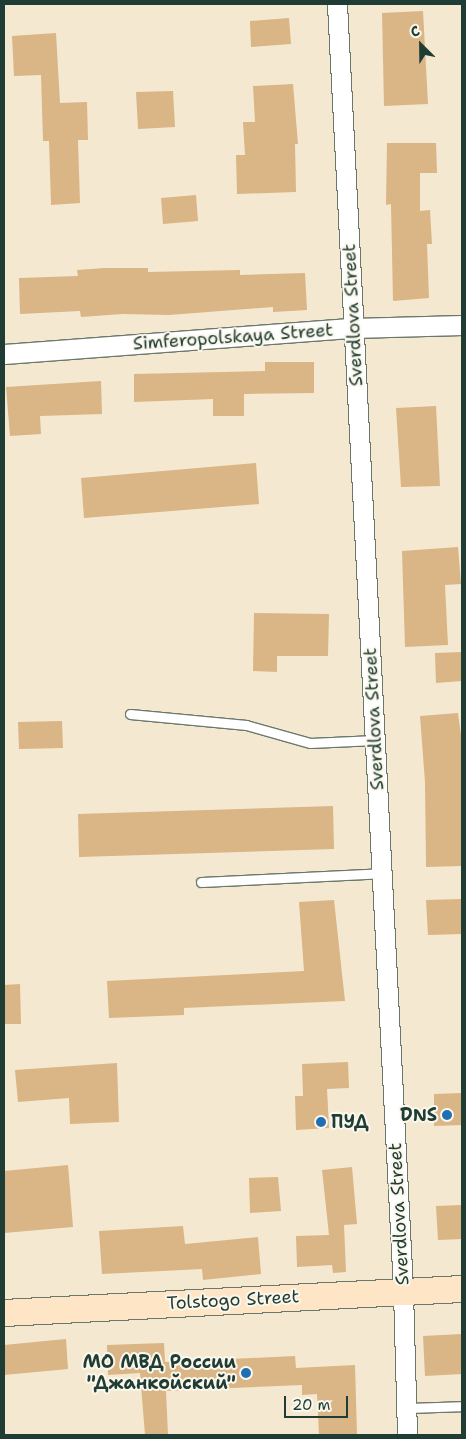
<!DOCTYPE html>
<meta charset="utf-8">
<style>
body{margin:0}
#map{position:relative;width:466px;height:1439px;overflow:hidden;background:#f4e8d0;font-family:"Shantell Sans",sans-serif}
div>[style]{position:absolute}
.building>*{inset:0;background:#dab585}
.roads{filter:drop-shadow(1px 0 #6a796b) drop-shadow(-1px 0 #6a796b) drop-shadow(0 1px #6a796b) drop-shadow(0 -1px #6a796b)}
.service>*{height:9px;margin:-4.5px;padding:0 4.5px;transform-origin:4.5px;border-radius:4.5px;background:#fff}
.minor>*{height:19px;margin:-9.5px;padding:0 9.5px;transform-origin:9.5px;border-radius:9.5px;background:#fff}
.secondary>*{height:26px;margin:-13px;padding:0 13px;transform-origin:13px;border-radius:13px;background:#fde5c5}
.dots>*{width:14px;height:14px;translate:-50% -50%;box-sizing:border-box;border:2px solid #fbf7ec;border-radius:50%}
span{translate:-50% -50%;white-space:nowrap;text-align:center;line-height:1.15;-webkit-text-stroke:4px #fbf7ec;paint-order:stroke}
.street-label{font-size:18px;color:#1f3d34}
.poi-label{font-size:18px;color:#1f3d34;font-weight:700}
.right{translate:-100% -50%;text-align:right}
.left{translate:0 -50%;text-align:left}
.frame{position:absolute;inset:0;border:5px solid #1f3d34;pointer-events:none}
.north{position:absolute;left:396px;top:20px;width:50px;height:50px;-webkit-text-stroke:4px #fbf7ec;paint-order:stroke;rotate:337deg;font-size:14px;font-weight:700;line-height:20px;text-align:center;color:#1f3d34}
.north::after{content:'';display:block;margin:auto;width:18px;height:22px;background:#1f3d34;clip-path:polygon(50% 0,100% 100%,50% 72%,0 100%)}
.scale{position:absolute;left:284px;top:1396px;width:64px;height:22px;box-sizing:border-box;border:2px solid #1f3d34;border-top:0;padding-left:6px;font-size:15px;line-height:18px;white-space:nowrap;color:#1f3d34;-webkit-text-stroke:4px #fbf7ec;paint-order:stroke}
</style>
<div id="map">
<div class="building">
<i style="clip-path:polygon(423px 11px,428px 104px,384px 106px,382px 13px)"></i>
<i style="clip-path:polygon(289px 18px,291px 44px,251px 47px,250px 21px)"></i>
<i style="clip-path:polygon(56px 33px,60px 103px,87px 102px,88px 140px,78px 140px,80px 203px,51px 205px,49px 141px,43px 141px,41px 75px,14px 76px,12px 36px)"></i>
<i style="clip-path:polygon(293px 84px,298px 144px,295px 144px,296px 192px,237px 194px,236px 155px,245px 155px,243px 122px,255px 122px,253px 86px)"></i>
<i style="clip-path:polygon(173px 91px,175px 127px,138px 129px,136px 92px)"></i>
<i style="clip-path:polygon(387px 143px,436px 143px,437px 173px,420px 173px,420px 211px,430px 210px,432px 244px,427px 244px,429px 298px,393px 301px,391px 204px,386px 205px)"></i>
<i style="clip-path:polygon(196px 195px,198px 221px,163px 224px,161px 198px)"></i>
<i style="clip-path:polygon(104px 268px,148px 268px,148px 272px,240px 270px,240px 275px,305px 273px,307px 310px,273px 312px,273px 307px,169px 315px,123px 314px,81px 317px,80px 311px,20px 314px,19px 278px,78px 276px,77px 270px)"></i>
<i style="clip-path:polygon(265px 362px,314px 362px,314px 393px,244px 394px,244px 416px,213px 416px,213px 399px,134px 402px,134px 374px,265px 371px)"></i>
<i style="clip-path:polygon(101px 381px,102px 414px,40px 416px,41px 434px,10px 436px,6px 387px)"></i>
<i style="clip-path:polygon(436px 406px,440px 486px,401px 487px,396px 408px)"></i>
<i style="clip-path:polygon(256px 463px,259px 504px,84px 518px,81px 478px)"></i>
<i style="clip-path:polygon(458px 547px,461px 584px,445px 585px,448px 645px,405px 647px,402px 551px)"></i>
<i style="clip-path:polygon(254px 613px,329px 614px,328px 656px,277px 656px,277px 672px,253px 671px)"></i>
<i style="clip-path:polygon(462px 652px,462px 681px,436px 683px,435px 653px)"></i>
<i style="clip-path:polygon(458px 713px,462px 743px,462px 866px,426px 867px,425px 782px,420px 716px)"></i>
<i style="clip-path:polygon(62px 721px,63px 748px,19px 749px,18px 722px)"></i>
<i style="clip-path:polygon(333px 806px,334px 849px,79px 857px,78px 814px)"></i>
<i style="clip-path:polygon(462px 899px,462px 934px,428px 935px,426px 900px)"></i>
<i style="clip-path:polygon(334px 900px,345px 1001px,184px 1008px,184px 1015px,109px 1018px,107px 981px,304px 971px,299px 902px)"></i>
<i style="clip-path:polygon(20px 984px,21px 1024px,4px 1024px,4px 985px)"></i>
<i style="clip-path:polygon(348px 1062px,349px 1088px,327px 1089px,329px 1128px,296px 1130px,295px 1096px,303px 1096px,302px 1064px)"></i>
<i style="clip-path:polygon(117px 1063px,119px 1122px,70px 1124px,69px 1098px,18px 1102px,15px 1070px)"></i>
<i style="clip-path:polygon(462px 1093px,462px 1125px,434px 1126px,434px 1094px)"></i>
<i style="clip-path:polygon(68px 1165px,73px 1227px,4px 1233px,4px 1171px)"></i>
<i style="clip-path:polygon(352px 1167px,357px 1224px,344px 1225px,346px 1272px,333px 1273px,332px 1265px,297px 1267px,296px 1236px,329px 1235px,322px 1170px)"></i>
<i style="clip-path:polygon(278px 1177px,281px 1211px,250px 1213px,249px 1178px)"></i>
<i style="clip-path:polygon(462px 1205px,462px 1239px,438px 1240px,436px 1206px)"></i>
<i style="clip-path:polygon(183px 1226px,185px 1244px,258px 1237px,261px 1274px,203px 1280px,202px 1269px,102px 1274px,99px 1231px)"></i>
<i style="clip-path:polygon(462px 1334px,462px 1374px,425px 1376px,423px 1336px)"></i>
<i style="clip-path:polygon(66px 1339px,68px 1369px,4px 1375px,4px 1345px)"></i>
<i style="clip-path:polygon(164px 1343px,165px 1362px,295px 1356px,296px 1368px,355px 1365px,357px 1435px,319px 1435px,317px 1394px,302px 1395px,302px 1385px,166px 1391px,168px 1435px,145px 1435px,140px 1373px,108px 1375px,107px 1345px)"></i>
</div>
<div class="roads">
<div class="service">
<i style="left:130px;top:714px;width:117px;rotate:5.4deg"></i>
<i style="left:246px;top:725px;width:66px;rotate:15.7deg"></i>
<i style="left:310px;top:743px;width:65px;rotate:-2.6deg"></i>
<i style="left:201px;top:882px;width:181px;rotate:-2.8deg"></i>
<i style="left:406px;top:1408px;width:56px;rotate:-2deg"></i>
</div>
<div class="minor">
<i style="left:337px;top:4px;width:1289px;rotate:87.06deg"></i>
<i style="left:403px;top:1291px;width:144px;rotate:88.4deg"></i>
<i style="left:4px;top:354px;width:350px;rotate:-4.3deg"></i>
<i style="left:353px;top:328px;width:109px;rotate:-1.6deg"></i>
</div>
<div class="secondary">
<i style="left:4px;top:1313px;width:459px;rotate:-3deg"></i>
</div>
</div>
<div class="dots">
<i style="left:447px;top:1115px;background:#1f6fb2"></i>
<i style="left:321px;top:1122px;background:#1f6fb2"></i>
<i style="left:246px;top:1373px;background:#1f6fb2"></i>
</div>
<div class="street-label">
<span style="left:353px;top:315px;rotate:-93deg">Sverdlova Street</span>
<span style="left:233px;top:337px;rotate:-4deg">Simferopolskaya Street</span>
<span style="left:374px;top:719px;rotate:-93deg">Sverdlova Street</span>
<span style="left:399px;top:1214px;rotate:-93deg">Sverdlova Street</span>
<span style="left:233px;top:1300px;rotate:-3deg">Tolstogo Street</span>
</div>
<div class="poi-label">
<span class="right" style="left:437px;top:1115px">DNS</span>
<span class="left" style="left:331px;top:1122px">ПУД</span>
<span class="right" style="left:236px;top:1373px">МО МВД России<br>"Джанкойский"</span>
</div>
<div class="frame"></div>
<div class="north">С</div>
<div class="scale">20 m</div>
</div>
